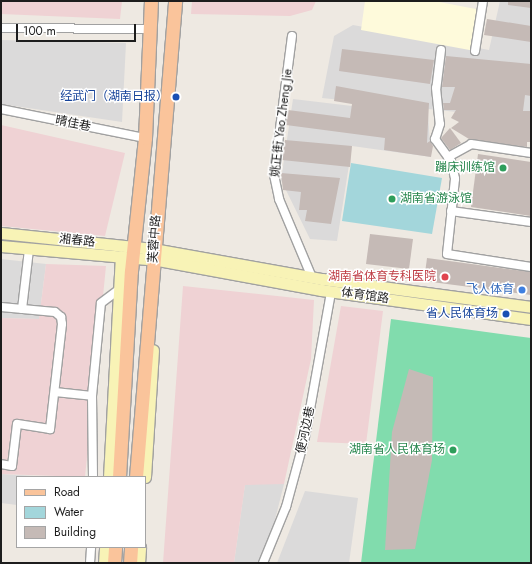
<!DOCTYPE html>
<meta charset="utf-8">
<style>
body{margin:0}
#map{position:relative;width:532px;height:564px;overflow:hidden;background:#eee9e2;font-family:Jost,"Noto Sans SC",sans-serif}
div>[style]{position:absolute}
.residential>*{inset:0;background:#dbdada}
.commercial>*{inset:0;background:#efd2d4}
.education>*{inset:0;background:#fefadb}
.pitch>*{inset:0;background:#81dcad}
.water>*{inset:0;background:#a3d6db}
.building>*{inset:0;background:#c5bab6}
.roads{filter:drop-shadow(1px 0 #a1a1a1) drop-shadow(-1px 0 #a1a1a1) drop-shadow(0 1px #a1a1a1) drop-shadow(0 -1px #a1a1a1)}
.street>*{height:8px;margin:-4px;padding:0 4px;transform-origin:4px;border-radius:4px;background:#fff}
.secondary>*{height:11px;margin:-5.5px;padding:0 5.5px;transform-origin:5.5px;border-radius:5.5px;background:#f8f3b6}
.primary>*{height:13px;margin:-6.5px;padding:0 6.5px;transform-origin:6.5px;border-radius:6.5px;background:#fac49b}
.dots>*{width:11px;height:11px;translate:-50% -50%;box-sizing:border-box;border:2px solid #fff;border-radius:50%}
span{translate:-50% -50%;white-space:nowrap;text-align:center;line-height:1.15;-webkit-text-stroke:3px #fff;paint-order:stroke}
.transit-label{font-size:12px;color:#164399}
.right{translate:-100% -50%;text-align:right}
.street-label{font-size:12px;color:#1d1d1d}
.leisure-label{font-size:12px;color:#27864d}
.left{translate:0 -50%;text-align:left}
.health-label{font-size:12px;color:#be3a42}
.shop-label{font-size:12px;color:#366cbe}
.frame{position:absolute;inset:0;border:2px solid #1d1d1d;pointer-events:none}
.legend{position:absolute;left:16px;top:476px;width:130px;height:72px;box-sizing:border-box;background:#fff;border:1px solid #a5a5a5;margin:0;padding:5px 7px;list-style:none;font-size:12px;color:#1d1d1d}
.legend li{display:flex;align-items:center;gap:8px;height:20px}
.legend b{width:20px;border:1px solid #a5a5a5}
.scale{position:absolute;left:16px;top:24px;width:120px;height:18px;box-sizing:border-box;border:2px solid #1d1d1d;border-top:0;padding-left:5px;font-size:12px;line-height:14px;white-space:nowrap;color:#1d1d1d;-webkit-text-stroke:3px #fff;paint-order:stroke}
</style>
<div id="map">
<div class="residential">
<i style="clip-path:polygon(500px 1px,531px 1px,531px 137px,457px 112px,322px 98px,334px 36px,353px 25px,489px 50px)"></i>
<i style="clip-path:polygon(1px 40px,126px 43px,122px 122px,1px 104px)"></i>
<i style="clip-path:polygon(293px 99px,428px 115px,431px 157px,352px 146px,337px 241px,310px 239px,281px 180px)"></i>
<i style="clip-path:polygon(1px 259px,46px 264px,39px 319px,1px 318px)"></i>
<i style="clip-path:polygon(1px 474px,51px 477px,17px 477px,17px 505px,1px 503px)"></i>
<i style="clip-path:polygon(245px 484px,284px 484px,264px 563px,234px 563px)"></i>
<i style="clip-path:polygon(305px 491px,358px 498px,349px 563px,277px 563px)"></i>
</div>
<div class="commercial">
<i style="clip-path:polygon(1px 1px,122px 1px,120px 19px,1px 14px)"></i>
<i style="clip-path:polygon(192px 1px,316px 1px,312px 10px,290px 16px,191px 14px)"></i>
<i style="clip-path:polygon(1px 125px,125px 153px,105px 236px,1px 226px)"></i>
<i style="clip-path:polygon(46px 264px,106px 266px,85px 477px,1px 474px,1px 318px,39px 319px)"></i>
<i style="clip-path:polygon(183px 286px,314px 300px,311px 359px,284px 484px,245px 485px,234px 563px,163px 563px)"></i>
<i style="clip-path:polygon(341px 306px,383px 311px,366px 444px,317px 442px)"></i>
</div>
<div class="education">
<i style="clip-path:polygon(365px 1px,434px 1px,481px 10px,475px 51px,361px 30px)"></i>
</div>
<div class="pitch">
<i style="clip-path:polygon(391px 319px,531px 338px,531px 563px,361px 563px)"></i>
</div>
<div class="water">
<i style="clip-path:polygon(351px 163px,442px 178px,432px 234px,342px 221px)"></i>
</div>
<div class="building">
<i style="clip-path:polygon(508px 1px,531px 1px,531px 8px,508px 5px)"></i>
<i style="clip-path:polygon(487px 19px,531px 26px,531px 42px,484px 35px)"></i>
<i style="clip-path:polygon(342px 49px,434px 60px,430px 84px,339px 71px)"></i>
<i style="clip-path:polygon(446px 56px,531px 64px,531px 96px,525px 95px,523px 111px,531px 111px,531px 142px,527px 142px,527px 147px,469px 139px,451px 128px,459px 122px,451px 118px,456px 110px,444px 110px,443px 103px,450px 103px,455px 87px,442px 87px)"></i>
<i style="clip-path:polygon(336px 86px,429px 103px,427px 143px,430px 141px,433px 146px,431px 157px,384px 150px,385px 138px,286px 125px,288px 110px,350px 118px,352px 104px,334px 101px)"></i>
<i style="clip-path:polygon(450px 128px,461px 143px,450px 150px,441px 138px)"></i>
<i style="clip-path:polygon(285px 140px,352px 146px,350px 167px,282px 160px)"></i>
<i style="clip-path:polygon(478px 154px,531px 162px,531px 216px,471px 207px)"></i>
<i style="clip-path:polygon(281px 173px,340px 178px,331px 224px,305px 221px,307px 210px,299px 210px,301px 192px,283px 190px)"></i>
<i style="clip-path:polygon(370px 234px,413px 239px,409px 269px,366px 264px)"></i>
<i style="clip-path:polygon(427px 258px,531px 272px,531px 295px,424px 281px)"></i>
<i style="clip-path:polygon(409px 369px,433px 377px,432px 460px,415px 549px,385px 550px,392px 432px)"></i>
</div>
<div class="roads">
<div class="street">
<i style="left:1px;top:28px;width:148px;rotate:0.4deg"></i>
<i style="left:292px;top:36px;width:140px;rotate:97.4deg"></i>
<i style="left:274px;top:175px;width:25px;rotate:78deg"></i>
<i style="left:279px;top:199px;width:82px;rotate:67.2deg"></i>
<i style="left:441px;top:50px;width:38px;rotate:97deg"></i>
<i style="left:436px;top:88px;width:36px;rotate:84deg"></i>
<i style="left:440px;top:124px;width:16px;rotate:108deg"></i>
<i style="left:435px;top:139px;width:27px;rotate:54deg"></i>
<i style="left:451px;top:161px;width:18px;rotate:77deg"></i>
<i style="left:455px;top:179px;width:75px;rotate:96.1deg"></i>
<i style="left:447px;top:254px;width:85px;rotate:8.8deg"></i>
<i style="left:475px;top:51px;width:51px;rotate:-80.9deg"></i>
<i style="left:1px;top:109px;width:147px;rotate:11.4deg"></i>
<i style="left:448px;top:157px;width:26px;rotate:-29deg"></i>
<i style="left:471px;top:144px;width:61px;rotate:8.5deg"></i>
<i style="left:451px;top:211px;width:81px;rotate:7.8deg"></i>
<i style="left:1px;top:307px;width:54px;rotate:5.3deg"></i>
<i style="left:55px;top:312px;width:8px;rotate:40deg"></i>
<i style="left:61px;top:317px;width:7px;rotate:82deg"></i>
<i style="left:62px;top:324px;width:106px;rotate:96.5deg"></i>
<i style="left:50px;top:429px;width:33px;rotate:-171deg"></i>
<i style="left:17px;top:424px;width:42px;rotate:96.8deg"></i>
<i style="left:12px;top:466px;width:11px;rotate:-170deg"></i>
<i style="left:22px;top:309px;width:60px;rotate:-83.3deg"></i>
<i style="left:55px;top:392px;width:37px;rotate:6deg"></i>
<i style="left:93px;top:477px;width:81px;rotate:-90.7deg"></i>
<i style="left:92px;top:396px;width:93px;rotate:-84.5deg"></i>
<i style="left:101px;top:303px;width:25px;rotate:-37deg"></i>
<i style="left:90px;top:563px;width:16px;rotate:-86deg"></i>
<i style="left:263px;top:563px;width:61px;rotate:-67.7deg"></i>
<i style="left:286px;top:507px;width:73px;rotate:-74.8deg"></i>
<i style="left:305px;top:437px;width:147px;rotate:-79.8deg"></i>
</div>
<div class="secondary">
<i style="left:1px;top:233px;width:153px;rotate:6deg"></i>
<i style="left:153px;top:249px;width:172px;rotate:10.1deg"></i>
<i style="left:322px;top:279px;width:211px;rotate:7.6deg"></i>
<i style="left:1px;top:246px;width:158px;rotate:5.1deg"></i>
<i style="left:158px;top:260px;width:166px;rotate:10.4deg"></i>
<i style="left:321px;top:290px;width:212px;rotate:7.9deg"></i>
<i style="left:109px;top:477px;width:221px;rotate:-86.9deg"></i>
<i style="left:145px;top:477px;width:127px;rotate:-86.4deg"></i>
<i style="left:104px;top:563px;width:16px;rotate:-86deg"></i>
<i style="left:139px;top:563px;width:16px;rotate:-86deg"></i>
</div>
<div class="primary">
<i style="left:119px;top:477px;width:206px;rotate:-86.7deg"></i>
<i style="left:131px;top:271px;width:134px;rotate:-84deg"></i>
<i style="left:145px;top:138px;width:137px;rotate:-87.5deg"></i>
<i style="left:136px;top:477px;width:478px;rotate:-85.3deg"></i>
<i style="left:114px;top:563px;width:16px;rotate:-86deg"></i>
<i style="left:130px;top:563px;width:16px;rotate:-86deg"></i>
</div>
</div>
<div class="dots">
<i style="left:176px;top:97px;background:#1a4fb4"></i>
<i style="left:503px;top:168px;background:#2e9e5b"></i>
<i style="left:392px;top:199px;background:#2e9e5b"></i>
<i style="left:445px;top:277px;background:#e0444e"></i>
<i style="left:522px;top:290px;background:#3f7fe0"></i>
<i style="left:506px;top:314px;background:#1a4fb4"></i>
<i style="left:453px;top:450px;background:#2e9e5b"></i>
</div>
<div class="transit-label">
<span class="right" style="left:168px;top:97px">经武门（湖南日报）</span>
<span class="right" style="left:498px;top:314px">省人民体育场</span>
</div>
<div class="street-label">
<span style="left:282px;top:123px;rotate:-83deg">姚正街 Yao Zheng Jie</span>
<span style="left:73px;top:124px;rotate:11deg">晴佳巷</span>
<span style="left:155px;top:239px;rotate:-86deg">芙蓉中路</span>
<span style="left:77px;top:241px;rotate:6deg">湘春路</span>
<span style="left:365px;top:296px;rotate:8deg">体育馆路</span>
<span style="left:306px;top:430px;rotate:-78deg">便河边巷</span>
</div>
<div class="leisure-label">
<span class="right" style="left:495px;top:168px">蹦床训练馆</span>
<span class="left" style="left:400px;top:199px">湖南省游泳馆</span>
<span class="right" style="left:445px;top:450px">湖南省人民体育场</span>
</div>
<div class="health-label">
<span class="right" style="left:436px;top:277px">湖南省体育专科医院</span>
</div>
<div class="shop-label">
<span class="right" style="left:514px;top:290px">飞人体育</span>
</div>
<div class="frame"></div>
<ul class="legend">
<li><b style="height:5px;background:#fac49b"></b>Road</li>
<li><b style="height:11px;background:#a3d6db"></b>Water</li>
<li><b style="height:11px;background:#c5bab6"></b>Building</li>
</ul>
<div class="scale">100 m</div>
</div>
